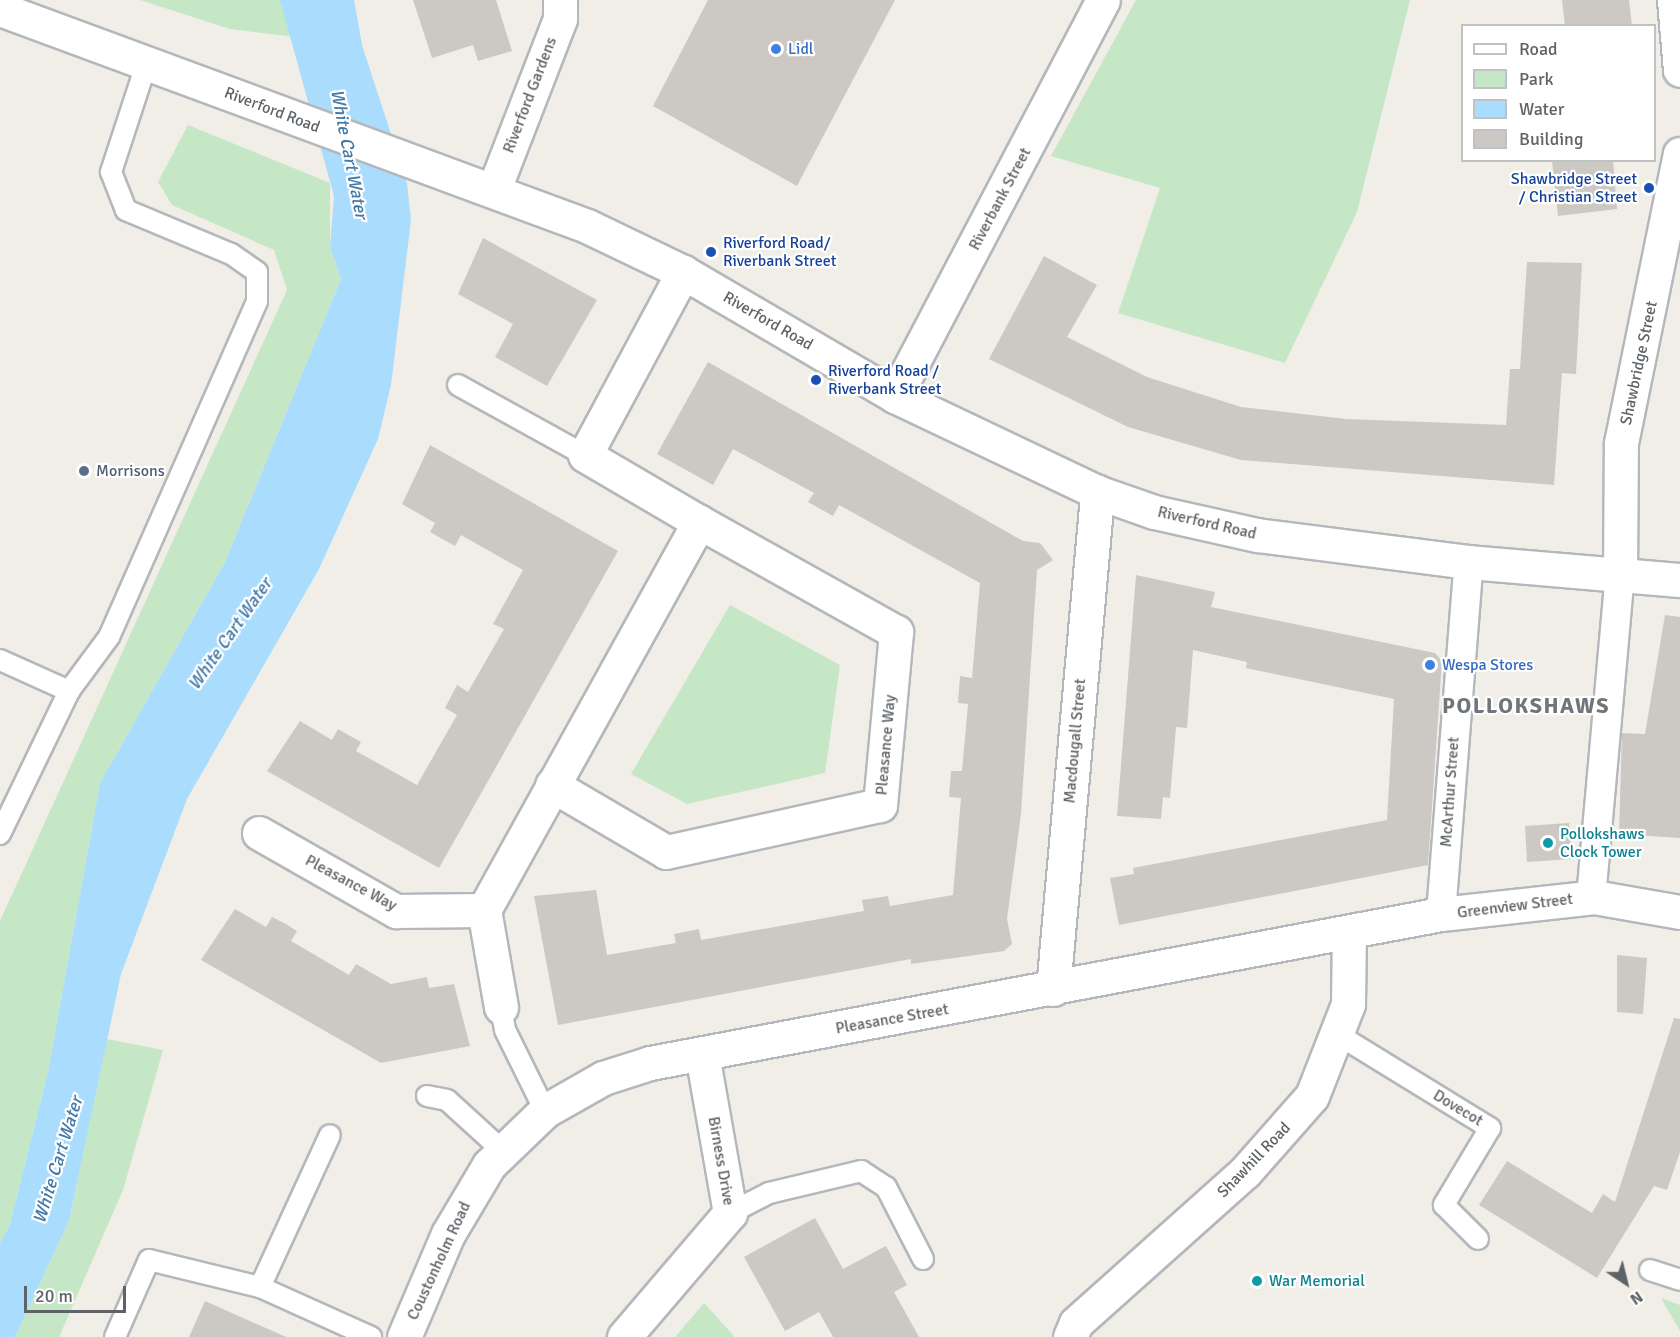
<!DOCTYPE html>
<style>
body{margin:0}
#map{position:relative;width:1680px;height:1337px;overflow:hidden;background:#f0eee7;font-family:Signika,sans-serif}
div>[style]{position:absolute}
.green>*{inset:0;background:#c6e7c5}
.water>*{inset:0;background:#aaddfd}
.building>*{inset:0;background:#ccc9c4}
.roads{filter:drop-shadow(2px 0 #b4b7bb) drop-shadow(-2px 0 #b4b7bb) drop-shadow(0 2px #b4b7bb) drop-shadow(0 -2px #b4b7bb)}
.service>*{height:20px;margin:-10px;padding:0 10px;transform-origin:10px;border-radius:10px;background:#fff}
.pedestrian>*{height:28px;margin:-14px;padding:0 14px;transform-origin:14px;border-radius:14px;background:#fff}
.minor>*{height:33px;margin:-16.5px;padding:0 16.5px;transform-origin:16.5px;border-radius:16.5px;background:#fff}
.tertiary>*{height:33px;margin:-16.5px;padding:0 16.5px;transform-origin:16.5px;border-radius:16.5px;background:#fff}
.dots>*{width:16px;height:16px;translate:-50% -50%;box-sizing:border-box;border:3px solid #fff;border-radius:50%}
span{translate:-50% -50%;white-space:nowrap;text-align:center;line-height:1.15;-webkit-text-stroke:4.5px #fff;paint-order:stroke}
.shop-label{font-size:16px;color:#366cbe}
.left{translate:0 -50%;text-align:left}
.street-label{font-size:16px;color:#5e6367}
.transit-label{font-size:16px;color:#164399}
.right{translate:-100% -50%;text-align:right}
.service-label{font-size:16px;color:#4e5e75}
.culture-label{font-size:16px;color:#0d838f}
.water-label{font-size:18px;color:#4379a7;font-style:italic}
.district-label{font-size:22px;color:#6f7579;font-weight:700;letter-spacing:1.5px}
.legend{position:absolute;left:1461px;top:24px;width:195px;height:138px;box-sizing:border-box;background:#fff;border:2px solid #bfc1c2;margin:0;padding:8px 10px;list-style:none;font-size:18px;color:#5e6367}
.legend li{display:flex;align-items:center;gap:12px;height:30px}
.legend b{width:30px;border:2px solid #bfc1c2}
.north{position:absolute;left:1596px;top:1253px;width:60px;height:60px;-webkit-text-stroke:4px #fff;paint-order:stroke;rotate:145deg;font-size:16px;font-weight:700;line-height:24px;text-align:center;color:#5e6367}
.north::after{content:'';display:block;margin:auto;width:21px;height:27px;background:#5e6367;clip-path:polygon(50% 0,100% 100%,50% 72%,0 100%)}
.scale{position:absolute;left:24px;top:1286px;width:102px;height:27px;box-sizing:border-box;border:3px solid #5e6367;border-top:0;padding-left:8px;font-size:18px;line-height:21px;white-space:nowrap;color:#5e6367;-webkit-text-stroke:4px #fff;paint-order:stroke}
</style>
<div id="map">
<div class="green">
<i style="clip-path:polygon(140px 0,354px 0,362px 45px,230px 29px)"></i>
<i style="clip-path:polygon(1136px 0,1410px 0,1357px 212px,1285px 363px,1118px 313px,1160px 188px,1051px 156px)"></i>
<i style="clip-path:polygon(188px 125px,330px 183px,330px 247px,341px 279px,225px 562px,100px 783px,48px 1072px,10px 1224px,0 1243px,0 921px,287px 290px,274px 250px,172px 205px,158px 182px)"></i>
<i style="clip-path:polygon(730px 605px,840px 665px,825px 773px,687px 804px,631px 774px)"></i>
<i style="clip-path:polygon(107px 1039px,163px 1050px,123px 1190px,59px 1337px,15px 1337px,69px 1221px)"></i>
<i style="clip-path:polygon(1661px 1298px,1680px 1305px,1680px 1331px)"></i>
<i style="clip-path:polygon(704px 1303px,734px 1336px,733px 1337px,675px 1337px)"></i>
</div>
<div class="water">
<i style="clip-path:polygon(280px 0,354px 0,362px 45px,407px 183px,411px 220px,391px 385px,378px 439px,319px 569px,187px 799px,121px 974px,69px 1221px,15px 1337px,0 1337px,0 1243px,10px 1224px,48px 1072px,100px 783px,225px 562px,341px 279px,330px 247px,334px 196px)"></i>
</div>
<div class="building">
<i style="clip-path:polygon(413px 0,496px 0,512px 51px,478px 61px,473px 45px,432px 58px)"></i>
<i style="clip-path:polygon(708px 0,895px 0,797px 186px,653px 106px)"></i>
<i style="clip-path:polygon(1562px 0,1629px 0,1632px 26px,1565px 26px)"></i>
<i style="clip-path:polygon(1552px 160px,1613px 160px,1617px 209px,1558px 216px)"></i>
<i style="clip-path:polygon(483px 238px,597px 300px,547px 386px,495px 357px,513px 324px,458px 294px)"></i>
<i style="clip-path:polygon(1044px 256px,1097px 285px,1067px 337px,1147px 377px,1241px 407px,1346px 419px,1506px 425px,1510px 369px,1520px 369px,1527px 262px,1582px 263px,1576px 374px,1562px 373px,1554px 485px,1241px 460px,1128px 427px,989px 359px)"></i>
<i style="clip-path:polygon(708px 362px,1023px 541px,1040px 543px,1053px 560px,1037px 570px,1021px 814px,1007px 919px,1012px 944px,1004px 951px,911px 964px,911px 959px,558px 1025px,534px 896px,596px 890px,607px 955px,676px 943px,674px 934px,699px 929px,701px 940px,864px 911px,862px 900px,888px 896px,890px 906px,953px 895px,961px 798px,949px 797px,951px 771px,962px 771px,968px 704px,958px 703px,960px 676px,972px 678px,980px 583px,839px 505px,833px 516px,808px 502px,814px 493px,733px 449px,713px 485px,657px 454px)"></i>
<i style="clip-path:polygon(430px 445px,618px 551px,439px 868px,267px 771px,300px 721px,332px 740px,338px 729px,361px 742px,356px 751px,417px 785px,457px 715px,445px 708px,457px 685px,468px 692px,504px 629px,493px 624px,523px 570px,461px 535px,455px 546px,430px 532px,435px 523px,402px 504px)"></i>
<i style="clip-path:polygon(1136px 575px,1215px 592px,1211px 607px,1435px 653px,1442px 661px,1428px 865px,1119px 925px,1110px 878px,1134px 874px,1133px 868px,1387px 820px,1394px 699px,1246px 668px,1247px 662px,1193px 650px,1187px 728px,1176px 727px,1170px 798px,1163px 797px,1161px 819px,1117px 816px)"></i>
<i style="clip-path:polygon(1665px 615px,1680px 617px,1680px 838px,1619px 834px,1622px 733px,1645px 734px)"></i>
<i style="clip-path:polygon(1569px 823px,1572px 859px,1527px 862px,1525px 826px)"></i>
<i style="clip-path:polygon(235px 909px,266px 927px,272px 917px,286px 924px,297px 931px,291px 941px,349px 975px,356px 964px,391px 984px,427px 977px,429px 988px,454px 984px,470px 1046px,381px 1063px,201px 960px)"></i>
<i style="clip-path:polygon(1617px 955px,1647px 958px,1643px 1014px,1617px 1012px)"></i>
<i style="clip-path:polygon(1674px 1018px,1680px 1019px,1680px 1152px,1667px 1190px,1654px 1186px,1597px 1278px,1479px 1205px,1507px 1161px,1592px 1213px,1603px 1194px,1615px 1202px)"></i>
<i style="clip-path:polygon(815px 1218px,843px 1269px,886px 1246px,907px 1285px,894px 1292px,919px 1337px,833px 1337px,819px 1312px,785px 1331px,744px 1257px)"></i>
<i style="clip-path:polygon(205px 1301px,286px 1337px,189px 1337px)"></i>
</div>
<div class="roads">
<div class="service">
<i style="left:458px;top:385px;width:145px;rotate:28.9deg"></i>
<i style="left:0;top:660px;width:76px;rotate:24.2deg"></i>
<i style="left:0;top:834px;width:159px;rotate:-64.2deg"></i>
<i style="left:69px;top:691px;width:67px;rotate:-53.5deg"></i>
<i style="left:109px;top:637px;width:367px;rotate:-66.2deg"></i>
<i style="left:257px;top:301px;width:29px;rotate:-90deg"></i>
<i style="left:257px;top:272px;width:32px;rotate:-145deg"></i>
<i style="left:231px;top:254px;width:114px;rotate:-157.3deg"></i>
<i style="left:126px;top:210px;width:41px;rotate:-111.5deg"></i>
<i style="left:111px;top:172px;width:113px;rotate:-71.9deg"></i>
<i style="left:501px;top:1007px;width:23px;rotate:80deg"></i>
<i style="left:505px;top:1030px;width:90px;rotate:63.7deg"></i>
<i style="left:1337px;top:1034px;width:180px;rotate:31.6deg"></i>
<i style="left:1490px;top:1128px;width:90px;rotate:120.9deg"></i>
<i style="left:1444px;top:1205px;width:48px;rotate:45deg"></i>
<i style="left:427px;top:1096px;width:20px;rotate:11deg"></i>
<i style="left:447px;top:1100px;width:74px;rotate:42.3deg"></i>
<i style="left:730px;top:1213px;width:44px;rotate:-27.1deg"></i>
<i style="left:769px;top:1193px;width:95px;rotate:-13.4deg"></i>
<i style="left:861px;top:1171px;width:30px;rotate:33deg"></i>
<i style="left:886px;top:1187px;width:81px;rotate:62.8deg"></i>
<i style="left:1650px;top:1270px;width:32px;rotate:18deg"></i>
<i style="left:260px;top:1287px;width:167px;rotate:-65.3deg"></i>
<i style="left:115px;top:1337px;width:84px;rotate:-66.2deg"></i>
<i style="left:149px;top:1260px;width:114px;rotate:13.7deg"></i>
<i style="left:260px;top:1287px;width:122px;rotate:24.2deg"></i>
</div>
<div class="pedestrian">
<i style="left:1591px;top:898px;width:324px;rotate:-84.9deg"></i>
<i style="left:1441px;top:914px;width:353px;rotate:-85.5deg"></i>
</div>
<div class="minor">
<i style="left:1674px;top:0;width:70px;rotate:85.1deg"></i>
<i style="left:494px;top:189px;width:182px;rotate:-68.8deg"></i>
<i style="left:560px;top:19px;width:19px;rotate:-90deg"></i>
<i style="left:895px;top:396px;width:447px;rotate:-62.3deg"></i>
<i style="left:1620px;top:575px;width:132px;rotate:-89.6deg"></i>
<i style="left:1621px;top:443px;width:295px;rotate:-78.5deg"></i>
<i style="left:552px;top:785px;width:132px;rotate:30.4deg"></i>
<i style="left:666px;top:852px;width:219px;rotate:-12.4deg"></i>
<i style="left:880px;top:805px;width:174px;rotate:-84.7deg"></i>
<i style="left:896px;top:632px;width:226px;rotate:-150.8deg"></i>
<i style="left:259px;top:833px;width:158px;rotate:29.7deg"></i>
<i style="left:396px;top:911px;width:88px;rotate:-0.7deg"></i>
<i style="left:1053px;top:989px;width:499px;rotate:-84.9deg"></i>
<i style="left:501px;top:1007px;width:98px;rotate:-99.9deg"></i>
<i style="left:484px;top:910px;width:444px;rotate:-61deg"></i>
<i style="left:699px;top:522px;width:132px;rotate:-149.6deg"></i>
<i style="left:585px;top:455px;width:208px;rotate:-61.8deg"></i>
<i style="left:624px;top:1337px;width:163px;rotate:-49.5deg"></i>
<i style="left:730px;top:1213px;width:161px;rotate:-100deg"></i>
<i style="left:1070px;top:1337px;width:15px;rotate:-67deg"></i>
<i style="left:1076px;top:1323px;width:227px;rotate:-41.8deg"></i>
<i style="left:1245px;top:1172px;width:101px;rotate:-48.6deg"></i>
<i style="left:1312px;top:1096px;width:99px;rotate:-68.6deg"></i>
<i style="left:1348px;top:1004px;width:72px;rotate:-89.2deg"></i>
</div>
<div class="tertiary">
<i style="left:0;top:9px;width:626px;rotate:20.29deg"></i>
<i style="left:587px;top:226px;width:106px;rotate:25.6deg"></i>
<i style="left:683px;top:272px;width:246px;rotate:30.3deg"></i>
<i style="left:895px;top:396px;width:224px;rotate:25.4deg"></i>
<i style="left:1097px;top:492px;width:60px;rotate:19.3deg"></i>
<i style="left:1154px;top:512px;width:106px;rotate:12.6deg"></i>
<i style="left:1257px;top:535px;width:214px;rotate:7.3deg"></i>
<i style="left:1469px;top:562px;width:212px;rotate:4.9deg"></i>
<i style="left:404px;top:1337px;width:112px;rotate:-66.9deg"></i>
<i style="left:448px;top:1234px;width:80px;rotate:-59.3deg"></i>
<i style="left:489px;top:1165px;width:78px;rotate:-44deg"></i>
<i style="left:545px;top:1111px;width:67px;rotate:-29.6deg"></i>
<i style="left:603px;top:1078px;width:49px;rotate:-17.7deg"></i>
<i style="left:650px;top:1063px;width:805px;rotate:-10.67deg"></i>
<i style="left:1441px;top:914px;width:154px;rotate:-6.3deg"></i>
<i style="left:1594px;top:897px;width:87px;rotate:9.9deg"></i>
</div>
</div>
<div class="dots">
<i style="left:776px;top:49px;background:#3f7fe0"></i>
<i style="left:1649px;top:188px;background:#1a4fb4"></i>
<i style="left:711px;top:252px;background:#1a4fb4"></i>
<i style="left:816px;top:380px;background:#1a4fb4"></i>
<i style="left:84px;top:471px;background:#5c6f8a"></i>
<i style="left:1430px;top:665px;background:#3f7fe0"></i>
<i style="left:1548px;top:843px;background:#0f9aa8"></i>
<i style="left:1257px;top:1281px;background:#0f9aa8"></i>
</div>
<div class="shop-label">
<span class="left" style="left:788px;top:49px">Lidl</span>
<span class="left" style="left:1442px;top:665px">Wespa Stores</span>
</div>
<div class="street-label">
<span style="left:530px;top:95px;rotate:-69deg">Riverford Gardens</span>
<span style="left:272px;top:110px;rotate:21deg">Riverford Road</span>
<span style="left:1000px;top:199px;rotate:-62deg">Riverbank Street</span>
<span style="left:768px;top:321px;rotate:30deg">Riverford Road</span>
<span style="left:1639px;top:363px;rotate:-78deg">Shawbridge Street</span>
<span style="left:1207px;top:523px;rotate:13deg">Riverford Road</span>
<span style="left:1075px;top:741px;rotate:-85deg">Macdougall Street</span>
<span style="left:886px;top:745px;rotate:-85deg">Pleasance Way</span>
<span style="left:1450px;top:792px;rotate:-86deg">McArthur Street</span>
<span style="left:351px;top:883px;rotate:28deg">Pleasance Way</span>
<span style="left:1515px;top:906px;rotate:-7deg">Greenview Street</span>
<span style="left:892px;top:1019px;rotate:-10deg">Pleasance Street</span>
<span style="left:1458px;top:1108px;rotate:31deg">Dovecot</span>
<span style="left:1254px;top:1160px;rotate:-46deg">Shawhill Road</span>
<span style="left:721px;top:1161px;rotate:80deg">Birness Drive</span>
<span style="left:439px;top:1261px;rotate:-65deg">Coustonholm Road</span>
</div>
<div class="transit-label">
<span class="right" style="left:1637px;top:188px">Shawbridge Street<br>/ Christian Street</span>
<span class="left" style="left:723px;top:252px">Riverford Road/<br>Riverbank Street</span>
<span class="left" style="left:828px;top:380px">Riverford Road /<br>Riverbank Street</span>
</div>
<div class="service-label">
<span class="left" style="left:96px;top:471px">Morrisons</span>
</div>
<div class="culture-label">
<span class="left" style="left:1560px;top:843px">Pollokshaws<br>Clock Tower</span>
<span class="left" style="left:1269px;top:1281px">War Memorial</span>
</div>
<div class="water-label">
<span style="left:349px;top:154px;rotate:79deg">White Cart Water</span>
<span style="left:230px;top:634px;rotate:-55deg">White Cart Water</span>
<span style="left:58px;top:1160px;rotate:-73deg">White Cart Water</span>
</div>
<div class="district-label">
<span style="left:1526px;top:706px">POLLOKSHAWS</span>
</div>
<ul class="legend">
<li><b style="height:8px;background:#fff"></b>Road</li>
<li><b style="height:16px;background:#c6e7c5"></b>Park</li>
<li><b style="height:16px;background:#aaddfd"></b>Water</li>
<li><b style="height:16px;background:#ccc9c4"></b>Building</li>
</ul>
<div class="north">N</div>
<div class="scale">20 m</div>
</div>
